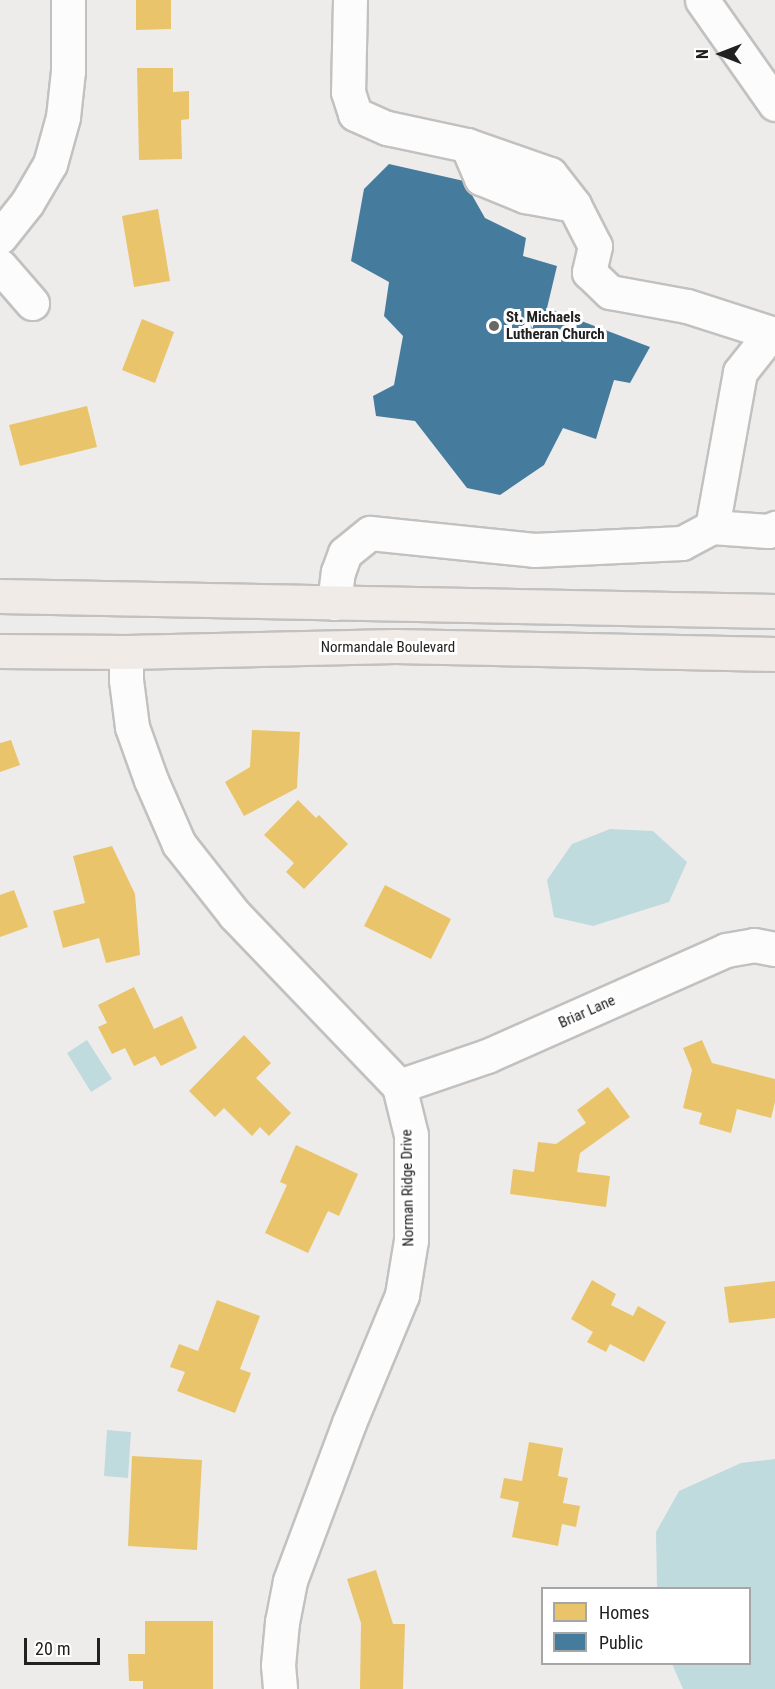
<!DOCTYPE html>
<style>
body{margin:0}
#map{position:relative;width:775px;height:1689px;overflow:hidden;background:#eeecea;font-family:"Roboto Condensed",sans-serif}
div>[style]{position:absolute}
.water>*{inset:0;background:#c0dbde}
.homes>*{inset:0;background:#e9c46a}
.public>*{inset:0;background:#457b9d}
.roads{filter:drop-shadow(2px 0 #c2c1c0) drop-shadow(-2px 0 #c2c1c0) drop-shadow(0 2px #c2c1c0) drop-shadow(0 -2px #c2c1c0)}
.minor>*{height:33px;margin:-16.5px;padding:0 16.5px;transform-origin:16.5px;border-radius:16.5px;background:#fcfcfc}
.major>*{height:33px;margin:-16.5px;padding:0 16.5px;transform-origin:16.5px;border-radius:16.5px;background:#f1ebe7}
.dots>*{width:16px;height:16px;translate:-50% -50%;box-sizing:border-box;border:3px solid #fff;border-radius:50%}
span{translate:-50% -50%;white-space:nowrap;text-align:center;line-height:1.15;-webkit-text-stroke:6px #fff;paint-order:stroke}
.poi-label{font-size:15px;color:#212121;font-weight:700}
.left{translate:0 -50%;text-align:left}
.street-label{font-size:15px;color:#212121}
.legend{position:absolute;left:541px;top:1587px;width:210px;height:78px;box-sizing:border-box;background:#fff;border:2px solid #a6a6a6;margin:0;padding:8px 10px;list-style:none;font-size:18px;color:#212121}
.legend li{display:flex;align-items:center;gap:12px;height:30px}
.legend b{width:30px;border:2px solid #a6a6a6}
.north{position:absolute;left:691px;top:24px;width:60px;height:60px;-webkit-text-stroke:4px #fff;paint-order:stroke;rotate:270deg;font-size:16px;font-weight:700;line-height:24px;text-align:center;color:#212121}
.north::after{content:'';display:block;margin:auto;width:21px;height:27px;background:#212121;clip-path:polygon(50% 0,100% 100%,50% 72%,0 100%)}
.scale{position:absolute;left:24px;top:1638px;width:76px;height:27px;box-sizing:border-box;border:3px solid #212121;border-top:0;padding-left:8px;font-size:18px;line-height:21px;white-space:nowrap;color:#212121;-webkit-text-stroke:4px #fff;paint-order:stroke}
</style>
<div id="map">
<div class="water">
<i style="clip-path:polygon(610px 829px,653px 831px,687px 862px,669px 902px,593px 926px,554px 917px,547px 880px,572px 844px)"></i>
<i style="clip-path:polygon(87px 1040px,112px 1079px,91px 1092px,67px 1053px)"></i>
<i style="clip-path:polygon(107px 1430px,131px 1432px,128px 1478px,104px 1476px)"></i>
<i style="clip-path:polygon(775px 1459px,775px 1689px,683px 1689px,672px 1664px,750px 1664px,750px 1588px,657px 1588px,656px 1532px,679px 1491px,741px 1463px)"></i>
</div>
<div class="homes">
<i style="clip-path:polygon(136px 0,171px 0,171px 29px,136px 30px)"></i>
<i style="clip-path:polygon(137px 68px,173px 68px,173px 92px,189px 91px,189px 119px,181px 120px,182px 159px,139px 160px)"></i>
<i style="clip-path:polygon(158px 209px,170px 281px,134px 287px,122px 216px)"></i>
<i style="clip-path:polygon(142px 319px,174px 332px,155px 383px,122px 370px)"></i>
<i style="clip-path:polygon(87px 406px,97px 447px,20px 466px,9px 425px)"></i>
<i style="clip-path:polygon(252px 730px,300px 732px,297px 788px,244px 816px,225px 782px,250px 767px)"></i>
<i style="clip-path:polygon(11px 740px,20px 765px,0 772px,0 743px)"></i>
<i style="clip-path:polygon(298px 800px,316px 818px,319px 815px,348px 844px,304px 889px,286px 872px,294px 863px,264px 835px)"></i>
<i style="clip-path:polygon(112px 846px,135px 894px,140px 955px,106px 963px,99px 938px,63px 948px,53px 911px,85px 903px,73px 856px)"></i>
<i style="clip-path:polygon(385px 885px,451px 919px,431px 959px,364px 926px)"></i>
<i style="clip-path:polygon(14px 890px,28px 927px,0 937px,0 895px)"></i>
<i style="clip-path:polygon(134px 987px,154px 1029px,182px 1016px,197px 1048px,161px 1066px,155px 1056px,134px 1066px,125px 1048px,112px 1054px,98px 1027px,107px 1023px,98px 1005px)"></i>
<i style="clip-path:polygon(244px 1035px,271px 1063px,256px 1078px,291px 1113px,269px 1136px,260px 1127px,252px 1136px,224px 1108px,215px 1117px,189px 1091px)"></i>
<i style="clip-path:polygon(702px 1040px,712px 1063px,775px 1079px,775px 1102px,771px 1118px,737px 1109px,731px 1133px,699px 1124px,702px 1113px,683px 1108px,692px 1070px,683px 1048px)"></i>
<i style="clip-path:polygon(608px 1087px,630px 1117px,580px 1153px,577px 1172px,610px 1176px,606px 1207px,510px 1194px,513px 1169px,534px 1172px,538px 1142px,556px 1144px,586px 1123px,577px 1110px)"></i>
<i style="clip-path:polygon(296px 1145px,358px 1174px,339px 1216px,328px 1211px,308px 1253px,265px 1233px,287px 1185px,280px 1182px)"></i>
<i style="clip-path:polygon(592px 1280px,616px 1294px,611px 1305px,633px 1316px,638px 1306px,666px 1322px,644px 1362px,610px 1344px,606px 1352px,587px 1342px,593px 1332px,571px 1319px)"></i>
<i style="clip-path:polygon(775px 1281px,775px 1318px,729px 1323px,724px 1287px)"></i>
<i style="clip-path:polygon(217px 1300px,260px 1316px,240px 1369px,251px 1373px,235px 1413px,177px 1391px,185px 1372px,170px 1367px,179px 1344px,198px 1351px)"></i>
<i style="clip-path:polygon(529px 1442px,563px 1448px,558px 1476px,568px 1478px,563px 1503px,580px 1506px,576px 1527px,562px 1524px,558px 1546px,512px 1537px,519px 1502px,500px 1498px,504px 1478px,522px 1481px)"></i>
<i style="clip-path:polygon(132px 1456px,202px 1460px,197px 1550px,128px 1546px)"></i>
<i style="clip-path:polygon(376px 1570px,393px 1624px,405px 1624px,403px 1689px,360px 1689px,361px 1623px,347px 1579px)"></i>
<i style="clip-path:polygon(145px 1621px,213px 1621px,213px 1689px,143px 1689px,143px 1681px,129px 1681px,128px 1654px,145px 1654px)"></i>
</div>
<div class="public">
<i style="clip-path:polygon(389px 164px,464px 181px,485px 218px,526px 238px,523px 256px,557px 266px,547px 308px,650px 347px,630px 383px,614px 380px,596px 439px,563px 428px,544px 465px,500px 495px,467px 488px,415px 421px,376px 416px,373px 396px,394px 385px,403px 336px,384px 316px,389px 282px,351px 261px,364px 189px)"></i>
</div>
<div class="roads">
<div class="minor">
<i style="left:350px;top:0;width:92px;rotate:91.2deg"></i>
<i style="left:348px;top:92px;width:23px;rotate:72deg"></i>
<i style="left:355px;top:114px;width:35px;rotate:24deg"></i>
<i style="left:387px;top:128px;width:82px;rotate:12deg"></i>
<i style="left:467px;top:145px;width:36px;rotate:67deg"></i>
<i style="left:481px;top:178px;width:48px;rotate:22.2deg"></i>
<i style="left:525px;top:196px;width:50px;rotate:10.4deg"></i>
<i style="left:574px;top:205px;width:46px;rotate:62.9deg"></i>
<i style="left:595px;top:246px;width:27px;rotate:103deg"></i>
<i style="left:589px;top:272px;width:29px;rotate:44deg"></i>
<i style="left:610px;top:292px;width:78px;rotate:10.3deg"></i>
<i style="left:687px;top:306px;width:88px;rotate:17.8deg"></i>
<i style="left:771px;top:333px;width:50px;rotate:128.5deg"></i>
<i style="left:740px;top:372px;width:158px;rotate:100.2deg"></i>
<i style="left:702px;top:0;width:127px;rotate:54.9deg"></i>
<i style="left:467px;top:145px;width:88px;rotate:19.3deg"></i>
<i style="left:550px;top:174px;width:39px;rotate:52deg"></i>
<i style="left:0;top:237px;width:43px;rotate:-51.5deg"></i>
<i style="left:27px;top:203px;width:45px;rotate:-59.5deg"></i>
<i style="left:50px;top:164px;width:49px;rotate:-74.5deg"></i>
<i style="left:63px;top:117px;width:46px;rotate:-83.8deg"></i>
<i style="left:68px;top:71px;width:71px;rotate:-90deg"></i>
<i style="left:0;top:266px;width:49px;rotate:49.1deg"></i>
<i style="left:334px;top:603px;width:31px;rotate:-83deg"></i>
<i style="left:338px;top:572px;width:20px;rotate:-70deg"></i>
<i style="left:345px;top:553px;width:32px;rotate:-39deg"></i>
<i style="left:370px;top:533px;width:165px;rotate:5.9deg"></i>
<i style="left:534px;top:550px;width:148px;rotate:-2.7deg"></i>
<i style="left:682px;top:543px;width:34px;rotate:-28deg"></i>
<i style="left:712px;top:527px;width:56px;rotate:4.1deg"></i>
<i style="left:768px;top:531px;width:8px;rotate:-23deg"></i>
<i style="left:126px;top:652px;width:28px;rotate:90deg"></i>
<i style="left:126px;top:680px;width:47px;rotate:82.7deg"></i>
<i style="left:132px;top:727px;width:56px;rotate:70.3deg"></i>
<i style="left:151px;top:780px;width:70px;rotate:66.4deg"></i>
<i style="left:179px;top:844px;width:89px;rotate:51.8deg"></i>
<i style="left:234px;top:914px;width:238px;rotate:46.2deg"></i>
<i style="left:399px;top:1086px;width:50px;rotate:76.2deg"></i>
<i style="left:411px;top:1135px;width:105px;rotate:90deg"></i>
<i style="left:411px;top:1240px;width:56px;rotate:99.3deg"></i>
<i style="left:402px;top:1295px;width:139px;rotate:112.5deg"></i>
<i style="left:349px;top:1423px;width:169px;rotate:110.5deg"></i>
<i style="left:290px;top:1581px;width:42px;rotate:101deg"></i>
<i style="left:282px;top:1622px;width:43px;rotate:95.3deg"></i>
<i style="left:278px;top:1665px;width:24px;rotate:85deg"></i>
<i style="left:399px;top:1086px;width:93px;rotate:-18.8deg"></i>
<i style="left:487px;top:1056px;width:261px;rotate:-23.9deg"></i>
<i style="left:726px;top:950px;width:28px;rotate:-10deg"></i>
<i style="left:754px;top:945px;width:21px;rotate:11deg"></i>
</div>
<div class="major">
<i style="left:0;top:596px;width:775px;rotate:1.11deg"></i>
<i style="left:0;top:651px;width:126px;rotate:0.5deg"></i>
<i style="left:126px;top:652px;width:269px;rotate:-1.3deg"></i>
<i style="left:395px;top:646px;width:380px;rotate:1.2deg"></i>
</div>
</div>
<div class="dots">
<i style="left:494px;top:326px;background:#696867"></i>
</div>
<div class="poi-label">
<span class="left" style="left:506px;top:326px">St. Michaels<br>Lutheran Church</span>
</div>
<div class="street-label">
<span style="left:388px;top:648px">Normandale Boulevard</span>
<span style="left:587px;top:1012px;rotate:-24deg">Briar Lane</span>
<span style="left:408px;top:1188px;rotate:-91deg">Norman Ridge Drive</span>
</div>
<ul class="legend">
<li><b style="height:16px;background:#e9c46a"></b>Homes</li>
<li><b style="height:16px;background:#457b9d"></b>Public</li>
</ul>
<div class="north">N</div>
<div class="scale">20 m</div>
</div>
